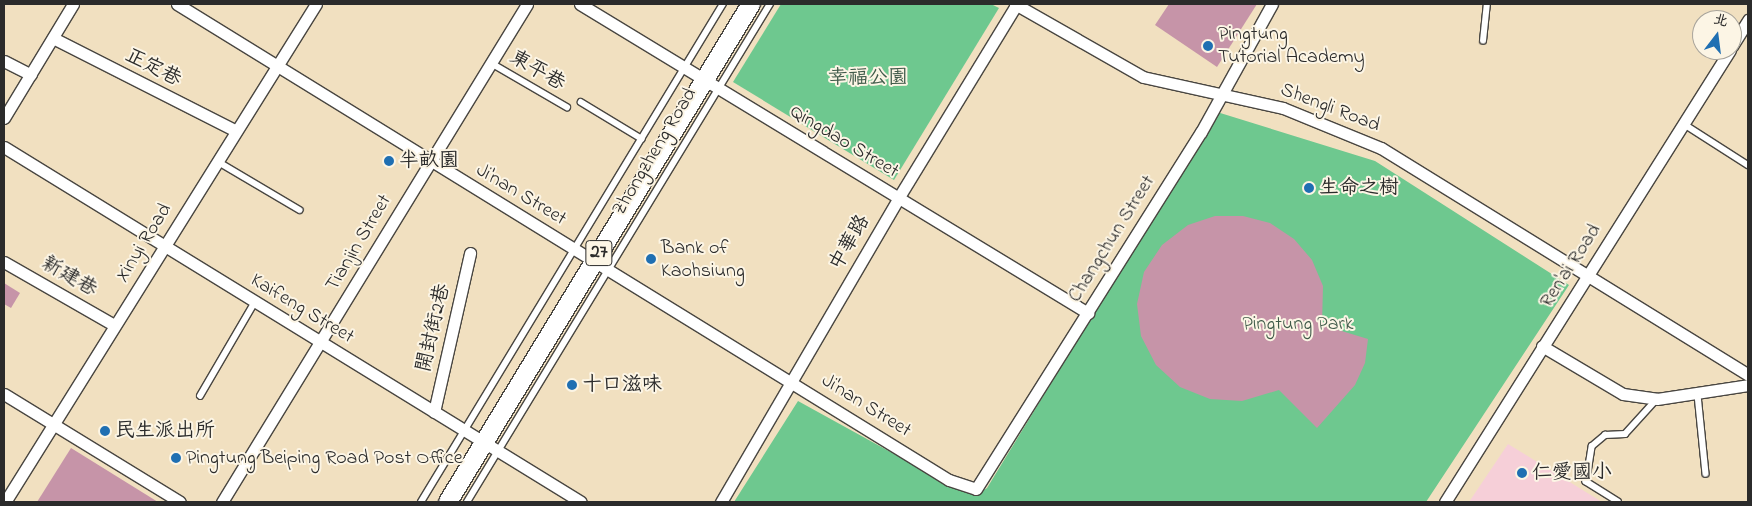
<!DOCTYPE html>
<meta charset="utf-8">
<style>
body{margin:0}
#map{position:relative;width:1752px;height:506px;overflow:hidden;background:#f1e0c0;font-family:"Indie Flower","LXGW WenKai TC",sans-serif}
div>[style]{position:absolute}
.built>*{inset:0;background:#f6cfd8}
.green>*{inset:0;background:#6ec88f}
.building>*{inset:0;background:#c694a8}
.roads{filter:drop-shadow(1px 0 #494641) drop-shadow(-1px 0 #494641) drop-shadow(0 1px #494641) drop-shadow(0 -1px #494641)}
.lane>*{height:5.5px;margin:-2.75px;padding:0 2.75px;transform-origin:2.75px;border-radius:2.75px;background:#fff}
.street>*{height:11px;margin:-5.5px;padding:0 5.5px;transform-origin:5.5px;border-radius:5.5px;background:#fff}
.primary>*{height:18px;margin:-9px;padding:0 9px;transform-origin:9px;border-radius:9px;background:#fff}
.dots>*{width:14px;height:14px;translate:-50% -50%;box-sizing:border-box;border:2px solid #fcf5e5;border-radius:50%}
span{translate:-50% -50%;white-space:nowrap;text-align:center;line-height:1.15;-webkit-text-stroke:4px #fcf5e5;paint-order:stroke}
.shield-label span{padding:1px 4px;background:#fcf5e5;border:1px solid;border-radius:4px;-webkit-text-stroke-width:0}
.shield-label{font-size:19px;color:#2b2b2b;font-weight:700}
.poi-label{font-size:20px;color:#2b2b2b}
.left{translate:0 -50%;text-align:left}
.street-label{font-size:20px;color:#2b2b2b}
.park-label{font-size:20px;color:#3f5a49}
.frame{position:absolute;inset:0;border:5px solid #2b2b2b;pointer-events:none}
.north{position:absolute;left:1692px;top:10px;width:50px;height:50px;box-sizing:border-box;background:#fcf5e5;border:1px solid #a8a49b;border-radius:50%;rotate:15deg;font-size:14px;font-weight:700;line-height:20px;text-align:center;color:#2b2b2b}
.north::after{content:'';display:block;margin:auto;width:18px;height:22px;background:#1f6fb2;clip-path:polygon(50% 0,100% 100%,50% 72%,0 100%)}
</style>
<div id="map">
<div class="built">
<i style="clip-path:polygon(1508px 444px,1602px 502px,1469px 502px)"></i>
</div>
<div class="green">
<i style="clip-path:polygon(781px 4px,991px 4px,999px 8px,894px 180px,733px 82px)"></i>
<i style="clip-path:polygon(1217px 112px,1375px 161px,1569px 285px,1426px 502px,734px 502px,798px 401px,954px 487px,978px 494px,987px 488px)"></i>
</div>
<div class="building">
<i style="clip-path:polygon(1169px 4px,1257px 4px,1217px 67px,1155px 25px)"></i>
<i style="clip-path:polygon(1215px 216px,1243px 216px,1270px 223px,1294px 239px,1312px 260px,1323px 286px,1322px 325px,1368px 339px,1365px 363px,1355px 385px,1317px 428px,1279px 390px,1242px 401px,1210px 399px,1180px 387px,1156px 365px,1141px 336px,1137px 304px,1144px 272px,1162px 245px,1188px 225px)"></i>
<i style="clip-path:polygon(4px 283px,20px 293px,11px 308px,4px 304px)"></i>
<i style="clip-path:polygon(71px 448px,158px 502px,37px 502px)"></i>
</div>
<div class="roads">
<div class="lane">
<i style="left:1483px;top:41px;width:37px;rotate:-84deg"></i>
<i style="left:491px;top:63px;width:88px;rotate:30.1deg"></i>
<i style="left:581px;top:102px;width:71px;rotate:31.2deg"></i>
<i style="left:1684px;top:124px;width:76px;rotate:32.6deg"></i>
<i style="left:217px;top:161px;width:96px;rotate:30.6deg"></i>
<i style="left:1698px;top:395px;width:79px;rotate:84.2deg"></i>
<i style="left:200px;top:396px;width:109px;rotate:-59.7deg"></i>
<i style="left:421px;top:502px;width:582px;rotate:-58.77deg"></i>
<i style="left:467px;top:502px;width:583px;rotate:-58.68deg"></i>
<i style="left:1618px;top:502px;width:38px;rotate:-148deg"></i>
<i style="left:1586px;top:482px;width:36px;rotate:-81deg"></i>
<i style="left:1592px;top:446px;width:17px;rotate:-40deg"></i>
<i style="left:1605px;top:435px;width:20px;rotate:-3deg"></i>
<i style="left:1625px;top:434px;width:47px;rotate:-47.6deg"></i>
</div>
<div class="street">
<i style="left:177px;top:4px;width:907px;rotate:31.66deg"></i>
<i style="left:949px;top:480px;width:28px;rotate:18deg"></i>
<i style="left:976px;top:489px;width:422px;rotate:-57.8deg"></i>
<i style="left:1201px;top:132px;width:146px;rotate:-61deg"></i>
<i style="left:580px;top:4px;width:595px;rotate:31.31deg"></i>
<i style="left:1015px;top:4px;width:147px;rotate:29.7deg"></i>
<i style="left:1143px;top:77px;width:143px;rotate:12.5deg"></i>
<i style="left:1283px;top:108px;width:106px;rotate:22.2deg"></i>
<i style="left:1381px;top:148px;width:432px;rotate:31.7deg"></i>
<i style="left:53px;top:38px;width:205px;rotate:26.9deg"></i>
<i style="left:1732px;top:46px;width:31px;rotate:-58deg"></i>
<i style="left:4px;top:61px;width:30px;rotate:27deg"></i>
<i style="left:4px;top:118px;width:133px;rotate:-58.8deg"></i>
<i style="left:4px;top:147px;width:677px;rotate:31.6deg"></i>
<i style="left:4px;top:262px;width:127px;rotate:29.8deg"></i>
<i style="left:1542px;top:346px;width:94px;rotate:30.7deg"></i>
<i style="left:1623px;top:394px;width:34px;rotate:8deg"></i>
<i style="left:1657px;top:399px;width:92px;rotate:-8.7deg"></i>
<i style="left:4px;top:394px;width:206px;rotate:31.5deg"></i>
<i style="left:434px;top:412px;width:163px;rotate:-77.2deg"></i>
<i style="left:5px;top:502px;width:587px;rotate:-58.02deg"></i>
<i style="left:222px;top:502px;width:584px;rotate:-58.51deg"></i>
<i style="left:721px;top:502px;width:353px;rotate:-59.7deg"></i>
<i style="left:899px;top:197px;width:226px;rotate:-58.6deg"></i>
<i style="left:1445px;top:502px;width:534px;rotate:-57.77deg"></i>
</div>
<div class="primary">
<i style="left:448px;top:502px;width:583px;rotate:-58.68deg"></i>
</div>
</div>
<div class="dots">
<i style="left:1208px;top:46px;background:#1f6fb2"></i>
<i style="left:389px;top:161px;background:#1f6fb2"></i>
<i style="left:1309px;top:188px;background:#1f6fb2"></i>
<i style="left:651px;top:259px;background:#1f6fb2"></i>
<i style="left:572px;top:385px;background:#1f6fb2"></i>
<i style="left:105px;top:431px;background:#1f6fb2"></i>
<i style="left:176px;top:458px;background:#1f6fb2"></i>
<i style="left:1522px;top:473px;background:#1f6fb2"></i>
</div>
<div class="shield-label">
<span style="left:599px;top:253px">27</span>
</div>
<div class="poi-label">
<span class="left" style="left:1218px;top:46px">Pingtung<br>Tutorial Academy</span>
<span class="left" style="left:399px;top:161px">半畝園</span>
<span class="left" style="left:1319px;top:188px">生命之樹</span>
<span class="left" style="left:661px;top:260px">Bank of<br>Kaohsiung</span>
<span class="left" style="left:582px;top:385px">十口滋味</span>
<span class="left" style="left:115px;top:431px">民生派出所</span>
<span class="left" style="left:186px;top:458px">Pingtung Beiping Road Post Office</span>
<span class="left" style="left:1532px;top:473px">仁愛國小</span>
</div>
<div class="street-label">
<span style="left:153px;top:68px;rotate:27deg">正定巷</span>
<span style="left:537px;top:71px;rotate:30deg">東平巷</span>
<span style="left:1330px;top:108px;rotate:21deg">Shengli Road</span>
<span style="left:844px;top:142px;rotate:31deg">Qingdao Street</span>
<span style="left:655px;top:152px;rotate:-59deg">Zhongzheng Road</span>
<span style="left:521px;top:195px;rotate:31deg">Ji'nan Street</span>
<span style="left:1112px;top:239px;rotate:-58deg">Changchun Street</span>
<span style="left:144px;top:243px;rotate:-58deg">Xinyi Road</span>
<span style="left:359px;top:243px;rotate:-59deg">Tianjin Street</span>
<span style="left:850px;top:243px;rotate:-60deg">中華路</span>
<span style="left:1571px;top:266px;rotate:-57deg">Ren'ai Road</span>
<span style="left:69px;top:277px;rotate:30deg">新建巷</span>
<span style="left:302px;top:309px;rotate:31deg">Kaifeng Street</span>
<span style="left:434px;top:328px;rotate:-77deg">開封街2巷</span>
<span style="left:866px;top:406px;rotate:32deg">Ji'nan Street</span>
</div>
<div class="park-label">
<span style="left:868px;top:78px">幸福公園</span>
<span style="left:1298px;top:324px">Pingtung Park</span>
</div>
<div class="frame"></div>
<div class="north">北</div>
</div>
